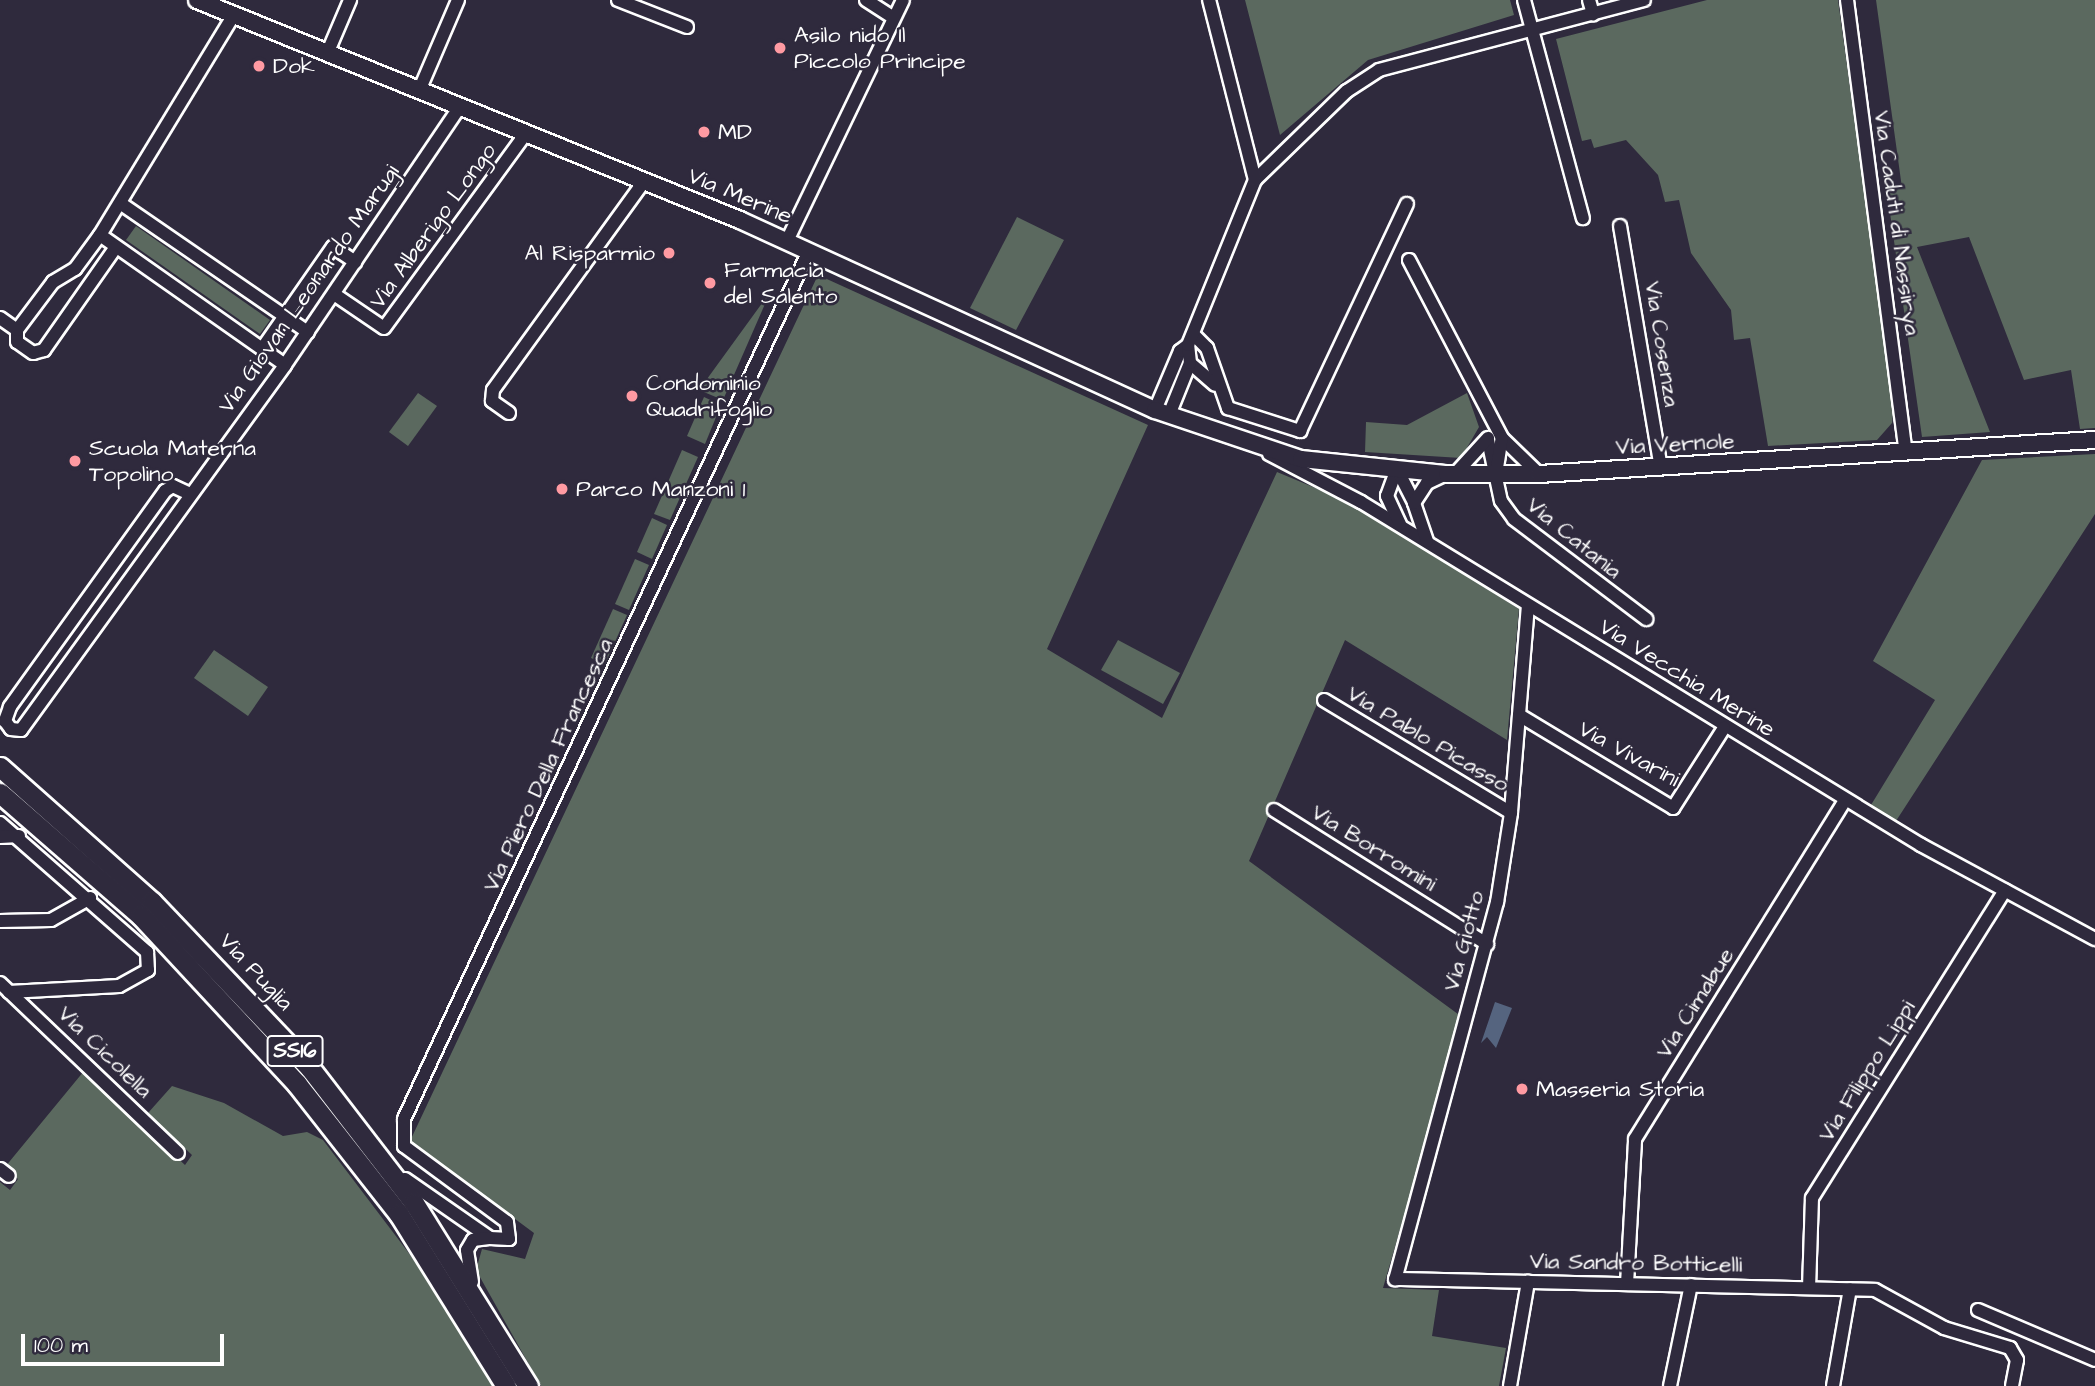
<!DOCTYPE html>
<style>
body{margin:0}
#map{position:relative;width:2095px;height:1386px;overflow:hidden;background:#2f2a3d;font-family:"Architects Daughter",sans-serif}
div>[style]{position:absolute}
.green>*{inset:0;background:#5b695f}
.water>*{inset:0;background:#55647f}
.roads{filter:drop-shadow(2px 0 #fff) drop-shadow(-2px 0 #fff) drop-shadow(0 2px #fff) drop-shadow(0 -2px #fff)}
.minor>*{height:12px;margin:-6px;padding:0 6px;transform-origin:6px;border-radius:6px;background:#2f2a3d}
.major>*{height:16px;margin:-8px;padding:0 8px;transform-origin:8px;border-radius:8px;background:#2f2a3d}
.highway>*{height:19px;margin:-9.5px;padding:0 9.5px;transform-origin:9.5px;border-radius:9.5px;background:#2f2a3d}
.dots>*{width:19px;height:19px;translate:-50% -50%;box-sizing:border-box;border:4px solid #2f2a3d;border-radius:50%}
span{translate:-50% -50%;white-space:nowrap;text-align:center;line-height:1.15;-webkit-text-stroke:5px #2f2a3d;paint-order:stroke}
.shield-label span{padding:2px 5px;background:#2f2a3d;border:2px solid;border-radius:5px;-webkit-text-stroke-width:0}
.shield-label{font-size:21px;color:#fff;font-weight:700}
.poi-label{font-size:23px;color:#fff}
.left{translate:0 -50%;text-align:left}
.right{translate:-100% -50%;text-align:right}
.street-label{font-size:23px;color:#fff}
.scale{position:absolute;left:21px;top:1334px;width:203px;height:32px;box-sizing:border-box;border:4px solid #fff;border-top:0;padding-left:9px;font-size:21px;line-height:24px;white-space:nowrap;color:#fff;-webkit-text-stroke:5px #2f2a3d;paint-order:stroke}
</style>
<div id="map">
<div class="green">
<i style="clip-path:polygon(1245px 0,1510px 0,1514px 15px,1368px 60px,1280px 135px)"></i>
<i style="clip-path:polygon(1707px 0,1838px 0,1894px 406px,1892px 423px,1877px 440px,1768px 446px,1750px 338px,1734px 340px,1731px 310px,1691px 253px,1679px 200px,1665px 202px,1658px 175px,1626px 140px,1594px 148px,1591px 139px,1582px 141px,1556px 39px)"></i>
<i style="clip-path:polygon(1876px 0,2095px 0,2095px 428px,2080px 429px,2071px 370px,2024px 380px,1969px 237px,1917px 247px,1990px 432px,1922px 437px,1887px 192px,1902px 188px)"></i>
<i style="clip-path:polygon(1017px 217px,1064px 240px,1016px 330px,970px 308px)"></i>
<i style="clip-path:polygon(136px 226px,270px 320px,260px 334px,126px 240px)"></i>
<i style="clip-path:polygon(818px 275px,1148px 425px,1047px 649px,1162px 718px,1277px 472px,1354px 504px,1519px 609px,1507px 740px,1345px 640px,1249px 861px,1462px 1017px,1383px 1288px,1439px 1290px,1432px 1336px,1506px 1348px,1499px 1386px,541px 1386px,476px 1270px,482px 1249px,525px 1259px,534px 1233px,410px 1141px)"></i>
<i style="clip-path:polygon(772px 288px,723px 400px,699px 390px,768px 295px)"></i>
<i style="clip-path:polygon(418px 393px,437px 406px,408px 446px,389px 432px)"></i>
<i style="clip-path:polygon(1467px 393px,1479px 427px,1461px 458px,1365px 452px,1366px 422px,1407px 425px)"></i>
<i style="clip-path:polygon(704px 397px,721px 405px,705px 444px,687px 436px)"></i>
<i style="clip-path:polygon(682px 450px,698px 457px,670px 520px,654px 514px)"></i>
<i style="clip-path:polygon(2095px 454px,2095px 514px,1896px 821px,1871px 805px,1935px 700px,1873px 661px,1982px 460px)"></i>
<i style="clip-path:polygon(652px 518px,667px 525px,652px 559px,637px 552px)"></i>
<i style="clip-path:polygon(635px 559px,649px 565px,629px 610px,615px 604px)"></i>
<i style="clip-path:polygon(613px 609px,627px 615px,605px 664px,591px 658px)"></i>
<i style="clip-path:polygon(1118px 640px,1180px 673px,1163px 704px,1101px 670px)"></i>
<i style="clip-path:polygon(214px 650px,268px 687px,248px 716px,194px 678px)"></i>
<i style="clip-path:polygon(84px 1071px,185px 1165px,192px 1155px,148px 1113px,172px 1086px,224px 1103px,283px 1136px,307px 1132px,323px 1140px,430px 1281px,493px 1386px,0 1386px,0 1182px,10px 1190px,18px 1179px,5px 1167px)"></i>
</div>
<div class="water">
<i style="clip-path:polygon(1495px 1002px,1512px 1008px,1496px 1048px,1487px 1037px,1481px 1043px)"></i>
</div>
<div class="roads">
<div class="minor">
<i style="left:618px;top:0;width:74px;rotate:21.4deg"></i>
<i style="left:866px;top:0;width:30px;rotate:33deg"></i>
<i style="left:1524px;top:0;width:226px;rotate:74.9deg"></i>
<i style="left:1589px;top:0;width:15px;rotate:74deg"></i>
<i style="left:1847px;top:0;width:456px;rotate:82.6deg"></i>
<i style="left:327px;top:54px;width:59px;rotate:-66.9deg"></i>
<i style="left:419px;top:91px;width:99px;rotate:-66.8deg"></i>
<i style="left:1255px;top:180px;width:128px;rotate:-44.1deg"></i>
<i style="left:1347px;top:91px;width:38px;rotate:-33deg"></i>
<i style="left:1379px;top:70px;width:274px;rotate:-14.8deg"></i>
<i style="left:120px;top:203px;width:228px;rotate:34.5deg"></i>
<i style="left:1620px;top:226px;width:245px;rotate:80.4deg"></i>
<i style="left:100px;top:235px;width:226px;rotate:35.1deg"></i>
<i style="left:787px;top:241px;width:267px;rotate:-64.3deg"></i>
<i style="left:116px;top:247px;width:126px;rotate:125deg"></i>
<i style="left:44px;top:350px;width:11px;rotate:165deg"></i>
<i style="left:33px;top:353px;width:19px;rotate:-145deg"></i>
<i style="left:17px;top:342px;width:12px;rotate:-90deg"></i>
<i style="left:17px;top:330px;width:60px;rotate:-53.1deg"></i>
<i style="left:53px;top:282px;width:26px;rotate:-31deg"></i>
<i style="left:75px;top:269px;width:42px;rotate:-53.7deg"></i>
<i style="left:100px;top:235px;width:258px;rotate:-58.7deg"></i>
<i style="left:1409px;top:260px;width:201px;rotate:62.4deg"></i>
<i style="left:1502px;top:438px;width:50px;rotate:44.2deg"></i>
<i style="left:334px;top:294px;width:60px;rotate:34.2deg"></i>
<i style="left:384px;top:328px;width:241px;rotate:-53.9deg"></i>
<i style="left:0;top:318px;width:21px;rotate:35deg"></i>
<i style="left:1193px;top:334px;width:20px;rotate:45deg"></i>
<i style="left:1207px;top:348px;width:64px;rotate:70.7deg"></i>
<i style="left:1228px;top:408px;width:76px;rotate:17.7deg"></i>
<i style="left:1300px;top:431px;width:251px;rotate:-64.8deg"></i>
<i style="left:262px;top:349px;width:124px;rotate:-55.2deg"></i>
<i style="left:333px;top:247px;width:27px;rotate:34deg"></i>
<i style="left:1190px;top:363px;width:33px;rotate:41deg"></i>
<i style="left:1155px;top:410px;width:64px;rotate:-67deg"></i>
<i style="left:1180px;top:351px;width:10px;rotate:-37deg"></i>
<i style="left:509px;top:413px;width:21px;rotate:-145deg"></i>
<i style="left:492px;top:401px;width:11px;rotate:-85deg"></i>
<i style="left:493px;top:390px;width:259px;rotate:-54.1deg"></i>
<i style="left:1169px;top:415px;width:56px;rotate:-68deg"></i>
<i style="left:1190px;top:363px;width:18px;rotate:-96deg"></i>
<i style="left:1188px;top:345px;width:178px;rotate:-67.9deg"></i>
<i style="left:1255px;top:180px;width:186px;rotate:-104.3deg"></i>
<i style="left:1488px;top:440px;width:62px;rotate:78deg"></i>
<i style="left:1501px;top:501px;width:22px;rotate:54deg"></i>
<i style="left:1514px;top:519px;width:166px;rotate:37.1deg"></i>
<i style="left:1269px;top:454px;width:104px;rotate:27.6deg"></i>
<i style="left:1361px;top:502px;width:657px;rotate:31.49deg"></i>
<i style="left:1921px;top:845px;width:198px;rotate:28.4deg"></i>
<i style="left:1455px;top:474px;width:49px;rotate:-47.5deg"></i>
<i style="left:1496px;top:474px;width:36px;rotate:-81deg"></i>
<i style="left:190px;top:494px;width:19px;rotate:-155deg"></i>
<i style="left:173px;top:486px;width:9px;rotate:148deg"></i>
<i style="left:165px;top:491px;width:266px;rotate:125.7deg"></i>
<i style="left:10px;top:707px;width:15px;rotate:110deg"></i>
<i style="left:5px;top:721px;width:10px;rotate:53deg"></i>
<i style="left:11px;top:729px;width:10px;rotate:6deg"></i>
<i style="left:21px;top:730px;width:450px;rotate:-54.1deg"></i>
<i style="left:285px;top:365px;width:312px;rotate:-55.9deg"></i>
<i style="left:1400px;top:524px;width:31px;rotate:-115deg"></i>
<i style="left:1387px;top:496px;width:29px;rotate:-70deg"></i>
<i style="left:1397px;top:469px;width:38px;rotate:63deg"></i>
<i style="left:1427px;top:541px;width:40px;rotate:-108.9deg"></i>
<i style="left:1414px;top:503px;width:24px;rotate:-57deg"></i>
<i style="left:1427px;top:483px;width:21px;rotate:-25deg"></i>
<i style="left:1528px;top:605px;width:209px;rotate:94.7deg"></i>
<i style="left:1511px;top:813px;width:90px;rotate:98.9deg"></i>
<i style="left:1497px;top:902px;width:391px;rotate:105.1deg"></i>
<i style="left:1395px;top:1279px;width:480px;rotate:1.3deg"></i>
<i style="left:1875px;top:1290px;width:79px;rotate:28.8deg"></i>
<i style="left:1944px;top:1328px;width:69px;rotate:16.9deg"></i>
<i style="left:2010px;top:1348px;width:14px;rotate:60deg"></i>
<i style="left:2017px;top:1360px;width:26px;rotate:101deg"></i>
<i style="left:1324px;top:700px;width:218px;rotate:31.1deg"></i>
<i style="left:1519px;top:715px;width:180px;rotate:31.1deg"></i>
<i style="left:1673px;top:808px;width:95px;rotate:-57.5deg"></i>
<i style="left:1274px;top:810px;width:252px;rotate:32.2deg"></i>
<i style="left:0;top:823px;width:196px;rotate:41.3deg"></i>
<i style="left:147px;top:952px;width:18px;rotate:87deg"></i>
<i style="left:148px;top:970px;width:33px;rotate:151deg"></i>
<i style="left:119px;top:986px;width:110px;rotate:176.9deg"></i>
<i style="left:0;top:837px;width:19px;rotate:-3deg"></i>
<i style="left:0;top:921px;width:51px;rotate:-1.1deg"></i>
<i style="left:51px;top:920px;width:45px;rotate:-29.4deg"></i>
<i style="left:0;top:983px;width:246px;rotate:43.7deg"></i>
<i style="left:0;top:1169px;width:11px;rotate:38deg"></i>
<i style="left:405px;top:1179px;width:103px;rotate:34.8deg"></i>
<i style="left:490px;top:1238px;width:19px;rotate:3deg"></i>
<i style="left:509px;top:1239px;width:17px;rotate:-97deg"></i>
<i style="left:507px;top:1222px;width:128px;rotate:-143.6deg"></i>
<i style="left:404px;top:1146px;width:27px;rotate:-90deg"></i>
<i style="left:404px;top:1119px;width:958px;rotate:-64.99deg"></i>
<i style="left:472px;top:1282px;width:32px;rotate:-99deg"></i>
<i style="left:467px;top:1250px;width:12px;rotate:-59deg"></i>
<i style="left:473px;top:1240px;width:16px;rotate:-7deg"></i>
<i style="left:1627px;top:1284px;width:145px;rotate:-86.8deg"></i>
<i style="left:1635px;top:1139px;width:399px;rotate:-58.2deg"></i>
<i style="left:1809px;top:1288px;width:90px;rotate:-88.1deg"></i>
<i style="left:1812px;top:1198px;width:363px;rotate:-57.9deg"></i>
<i style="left:1978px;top:1310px;width:127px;rotate:23.1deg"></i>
<i style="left:1510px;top:1386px;width:106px;rotate:-80.2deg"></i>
<i style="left:1670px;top:1386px;width:103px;rotate:-78.3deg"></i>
<i style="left:1833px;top:1386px;width:98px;rotate:-80.1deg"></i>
</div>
<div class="major">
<i style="left:197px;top:0;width:586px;rotate:22.06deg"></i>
<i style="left:740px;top:220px;width:456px;rotate:24.6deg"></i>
<i style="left:1155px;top:410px;width:154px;rotate:18.6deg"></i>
<i style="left:1301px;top:459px;width:147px;rotate:5.9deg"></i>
<i style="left:1447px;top:474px;width:92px"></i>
<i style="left:1539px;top:474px;width:557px;rotate:-3.5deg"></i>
</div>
<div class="highway">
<i style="left:0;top:767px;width:203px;rotate:41.6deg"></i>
<i style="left:152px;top:902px;width:229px;rotate:46.4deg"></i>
<i style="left:310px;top:1068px;width:170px;rotate:52.4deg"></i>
<i style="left:414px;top:1203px;width:216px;rotate:58.1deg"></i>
<i style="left:0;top:793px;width:187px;rotate:41.1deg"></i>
<i style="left:141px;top:916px;width:229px;rotate:47.1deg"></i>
<i style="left:297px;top:1084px;width:165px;rotate:51.9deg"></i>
<i style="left:399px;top:1214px;width:203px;rotate:58.1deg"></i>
</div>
</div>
<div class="dots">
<i style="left:780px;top:48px;background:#ff9aa2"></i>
<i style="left:259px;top:66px;background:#ff9aa2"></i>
<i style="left:704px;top:132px;background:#ff9aa2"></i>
<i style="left:669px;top:253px;background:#ff9aa2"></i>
<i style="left:710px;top:283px;background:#ff9aa2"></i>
<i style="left:632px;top:396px;background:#ff9aa2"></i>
<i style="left:75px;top:461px;background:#ff9aa2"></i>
<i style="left:562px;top:489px;background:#ff9aa2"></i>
<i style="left:1522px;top:1089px;background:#ff9aa2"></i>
</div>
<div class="shield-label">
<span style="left:295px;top:1051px">SS16</span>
</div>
<div class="poi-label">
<span class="left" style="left:794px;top:48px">Asilo nido Il<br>Piccolo Principe</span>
<span class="left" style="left:273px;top:66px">Dok</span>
<span class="left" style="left:718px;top:132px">MD</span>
<span class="right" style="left:655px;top:253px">Al Risparmio</span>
<span class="left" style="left:724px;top:283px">Farmacia<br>del Salento</span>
<span class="left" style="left:646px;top:396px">Condominio<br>Quadrifoglio</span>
<span class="left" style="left:89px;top:461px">Scuola Materna<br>Topolino</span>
<span class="left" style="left:576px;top:489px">Parco Manzoni 1</span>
<span class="left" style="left:1536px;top:1089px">Masseria Storia</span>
</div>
<div class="street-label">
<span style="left:740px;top:196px;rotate:23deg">Via Merine</span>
<span style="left:1897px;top:223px;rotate:82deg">Via Caduti di Nassirya</span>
<span style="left:433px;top:226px;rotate:-54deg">Via Alberigo Longo</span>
<span style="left:309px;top:289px;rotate:-55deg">Via Giovan Leonardo Marugi</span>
<span style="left:1662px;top:344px;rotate:81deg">Via Cosenza</span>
<span style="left:1675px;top:444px;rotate:-3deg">Via Vernole</span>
<span style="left:1574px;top:538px;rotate:39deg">Via Catania</span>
<span style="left:1687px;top:678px;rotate:32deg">Via Vecchia Merine</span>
<span style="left:1428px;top:739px;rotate:31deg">Via Pablo Picasso</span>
<span style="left:1629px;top:754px;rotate:29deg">Via Vivarini</span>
<span style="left:548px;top:765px;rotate:-65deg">Via Piero Della Francesca</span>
<span style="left:1374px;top:848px;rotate:32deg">Via Borromini</span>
<span style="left:1464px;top:941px;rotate:-75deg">Via Giotto</span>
<span style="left:256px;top:972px;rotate:47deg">Via Puglia</span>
<span style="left:1695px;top:1003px;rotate:-58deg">Via Cimabue</span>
<span style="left:105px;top:1052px;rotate:44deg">Via Cicolella</span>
<span style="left:1867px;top:1071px;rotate:-58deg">Via Filippo Lippi</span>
<span style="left:1636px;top:1263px;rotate:1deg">Via Sandro Botticelli</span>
</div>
<div class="scale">100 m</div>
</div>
